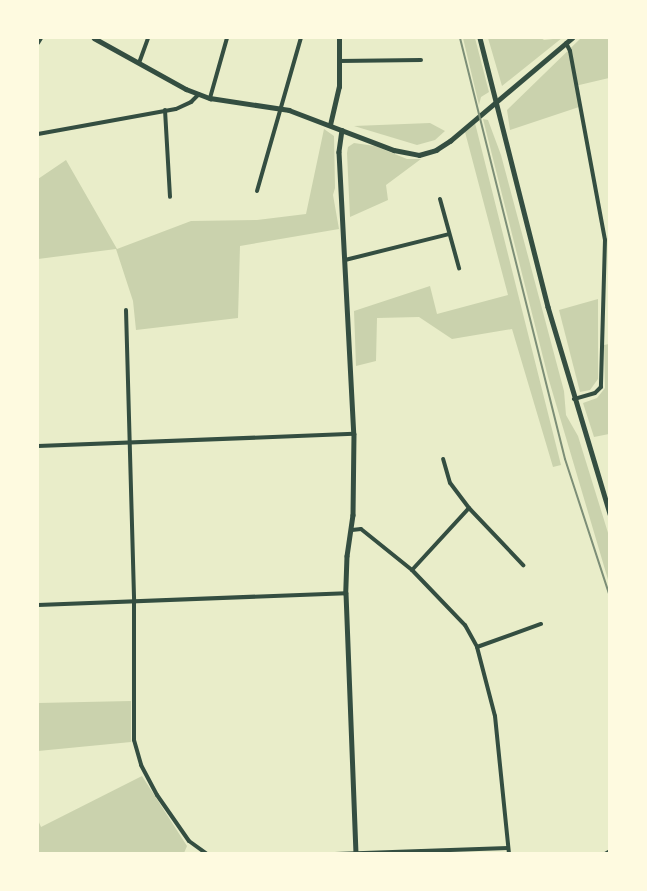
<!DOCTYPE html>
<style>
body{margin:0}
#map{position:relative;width:647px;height:891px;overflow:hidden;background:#e9edc9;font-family:Roboto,sans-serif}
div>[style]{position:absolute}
.green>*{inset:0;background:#cad2ad}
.minor>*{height:4px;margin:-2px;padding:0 2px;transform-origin:2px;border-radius:2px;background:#344e41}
.tertiary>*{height:4.5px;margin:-2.25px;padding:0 2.25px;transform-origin:2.25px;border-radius:2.25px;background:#344e41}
.rail>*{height:2px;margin:-1px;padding:0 1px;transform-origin:1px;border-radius:1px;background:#7c8e77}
span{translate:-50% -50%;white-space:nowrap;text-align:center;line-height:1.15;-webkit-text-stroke:5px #fefae0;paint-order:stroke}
.frame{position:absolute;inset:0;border:39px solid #fefae0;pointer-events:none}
</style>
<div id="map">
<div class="green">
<i style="clip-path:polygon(463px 38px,475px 38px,489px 92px,481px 97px,479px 105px)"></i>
<i style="clip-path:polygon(488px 38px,541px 38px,544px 40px,562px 38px,502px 86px)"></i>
<i style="clip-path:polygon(581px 38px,609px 38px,609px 78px,575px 86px,579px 107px,510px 130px,507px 110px)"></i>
<i style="clip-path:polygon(483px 119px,488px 120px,501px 155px,564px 391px,566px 415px,578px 436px,609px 536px,609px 583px,548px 377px)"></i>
<i style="clip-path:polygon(430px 123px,445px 131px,435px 140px,417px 145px,354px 126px)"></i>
<i style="clip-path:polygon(475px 123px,561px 465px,553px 467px,512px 329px,452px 339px,419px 317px,377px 318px,376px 361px,356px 366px,354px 311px,430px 286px,437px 314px,508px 295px,465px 132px)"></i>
<i style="clip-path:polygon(324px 129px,334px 136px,335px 188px,333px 195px,339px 229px,240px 246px,238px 318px,136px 330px,133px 301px,116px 249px,38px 259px,38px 179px,66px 160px,117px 249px,191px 221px,257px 220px,306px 214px)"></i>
<i style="clip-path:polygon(354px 143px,375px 146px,407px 159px,421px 159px,386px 185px,388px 200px,350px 217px,347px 153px,348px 147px)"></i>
<i style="clip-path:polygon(598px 299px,598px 379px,590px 390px,580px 392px,559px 310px)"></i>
<i style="clip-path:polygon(609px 344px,609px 434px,594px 437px,583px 403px,597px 398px,605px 388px,604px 345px)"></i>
<i style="clip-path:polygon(131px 701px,131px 742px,38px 751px,38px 703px)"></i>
<i style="clip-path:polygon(142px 776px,187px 846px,184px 853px,38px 853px,38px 820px,41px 827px)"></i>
</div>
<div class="minor">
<i style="left:38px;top:43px;width:6px;rotate:-59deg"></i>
<i style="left:566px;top:43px;width:9px;rotate:63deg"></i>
<i style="left:570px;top:51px;width:192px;rotate:79.5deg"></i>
<i style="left:605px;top:240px;width:147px;rotate:91.6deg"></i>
<i style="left:601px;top:387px;width:8px;rotate:135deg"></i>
<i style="left:595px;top:393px;width:22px;rotate:164deg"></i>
<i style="left:339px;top:61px;width:82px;rotate:-0.7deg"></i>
<i style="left:139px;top:63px;width:27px;rotate:-70deg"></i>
<i style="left:210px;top:98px;width:62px;rotate:-74.2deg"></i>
<i style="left:165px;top:110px;width:87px;rotate:86.7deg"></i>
<i style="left:38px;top:134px;width:140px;rotate:-10.3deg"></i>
<i style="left:176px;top:109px;width:17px;rotate:-25deg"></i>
<i style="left:191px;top:102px;width:11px;rotate:-45deg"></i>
<i style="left:257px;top:191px;width:159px;rotate:-74deg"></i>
<i style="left:440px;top:199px;width:72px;rotate:74.6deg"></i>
<i style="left:345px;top:260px;width:107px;rotate:-14deg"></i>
<i style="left:126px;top:310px;width:293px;rotate:88.4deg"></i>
<i style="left:134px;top:603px;width:137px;rotate:90deg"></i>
<i style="left:134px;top:740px;width:26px;rotate:74deg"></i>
<i style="left:141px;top:765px;width:34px;rotate:62deg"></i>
<i style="left:157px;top:795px;width:56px;rotate:55.2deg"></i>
<i style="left:189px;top:841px;width:22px;rotate:36deg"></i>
<i style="left:38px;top:446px;width:316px;rotate:-2.2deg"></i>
<i style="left:469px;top:508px;width:79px;rotate:46.5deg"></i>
<i style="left:352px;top:530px;width:9px;rotate:-6deg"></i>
<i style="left:361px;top:529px;width:65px;rotate:38.8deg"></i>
<i style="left:412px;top:570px;width:76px;rotate:46.1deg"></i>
<i style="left:465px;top:625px;width:25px;rotate:61deg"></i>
<i style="left:477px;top:647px;width:71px;rotate:75.4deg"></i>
<i style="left:495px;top:716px;width:139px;rotate:84.2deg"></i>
<i style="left:412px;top:570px;width:84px;rotate:-47.4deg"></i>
<i style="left:469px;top:508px;width:31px;rotate:-127deg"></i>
<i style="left:450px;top:483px;width:25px;rotate:-106deg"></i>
<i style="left:38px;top:605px;width:308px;rotate:-2.2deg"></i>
<i style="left:477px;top:647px;width:68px;rotate:-19.8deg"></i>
<i style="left:335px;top:854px;width:173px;rotate:-2deg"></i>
<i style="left:605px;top:854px;width:6px;rotate:-31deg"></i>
</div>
<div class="tertiary">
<i style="left:94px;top:38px;width:105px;rotate:29deg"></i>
<i style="left:186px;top:89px;width:26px;rotate:21deg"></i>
<i style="left:210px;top:98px;width:80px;rotate:8.6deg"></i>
<i style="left:289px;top:110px;width:112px;rotate:20.9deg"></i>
<i style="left:394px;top:150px;width:25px;rotate:11deg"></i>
<i style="left:419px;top:155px;width:18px;rotate:-16deg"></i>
<i style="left:436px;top:150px;width:17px;rotate:-33deg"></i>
<i style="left:450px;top:141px;width:160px;rotate:-40.2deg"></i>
<i style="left:480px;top:38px;width:277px;rotate:75.8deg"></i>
<i style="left:548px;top:307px;width:216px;rotate:73.3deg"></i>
<i style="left:330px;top:125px;width:39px;rotate:-77deg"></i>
<i style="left:339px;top:87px;width:49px;rotate:-90deg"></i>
<i style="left:342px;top:130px;width:22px;rotate:98deg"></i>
<i style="left:339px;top:152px;width:282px;rotate:87deg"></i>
<i style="left:354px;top:434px;width:81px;rotate:90.7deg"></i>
<i style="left:353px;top:515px;width:41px;rotate:98.3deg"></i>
<i style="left:347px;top:556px;width:37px;rotate:92deg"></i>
<i style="left:346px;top:593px;width:261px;rotate:87.8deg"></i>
</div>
<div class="rail">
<i style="left:460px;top:38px;width:434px;rotate:76deg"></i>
<i style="left:565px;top:459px;width:145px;rotate:71.9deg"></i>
</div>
<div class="frame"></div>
</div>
